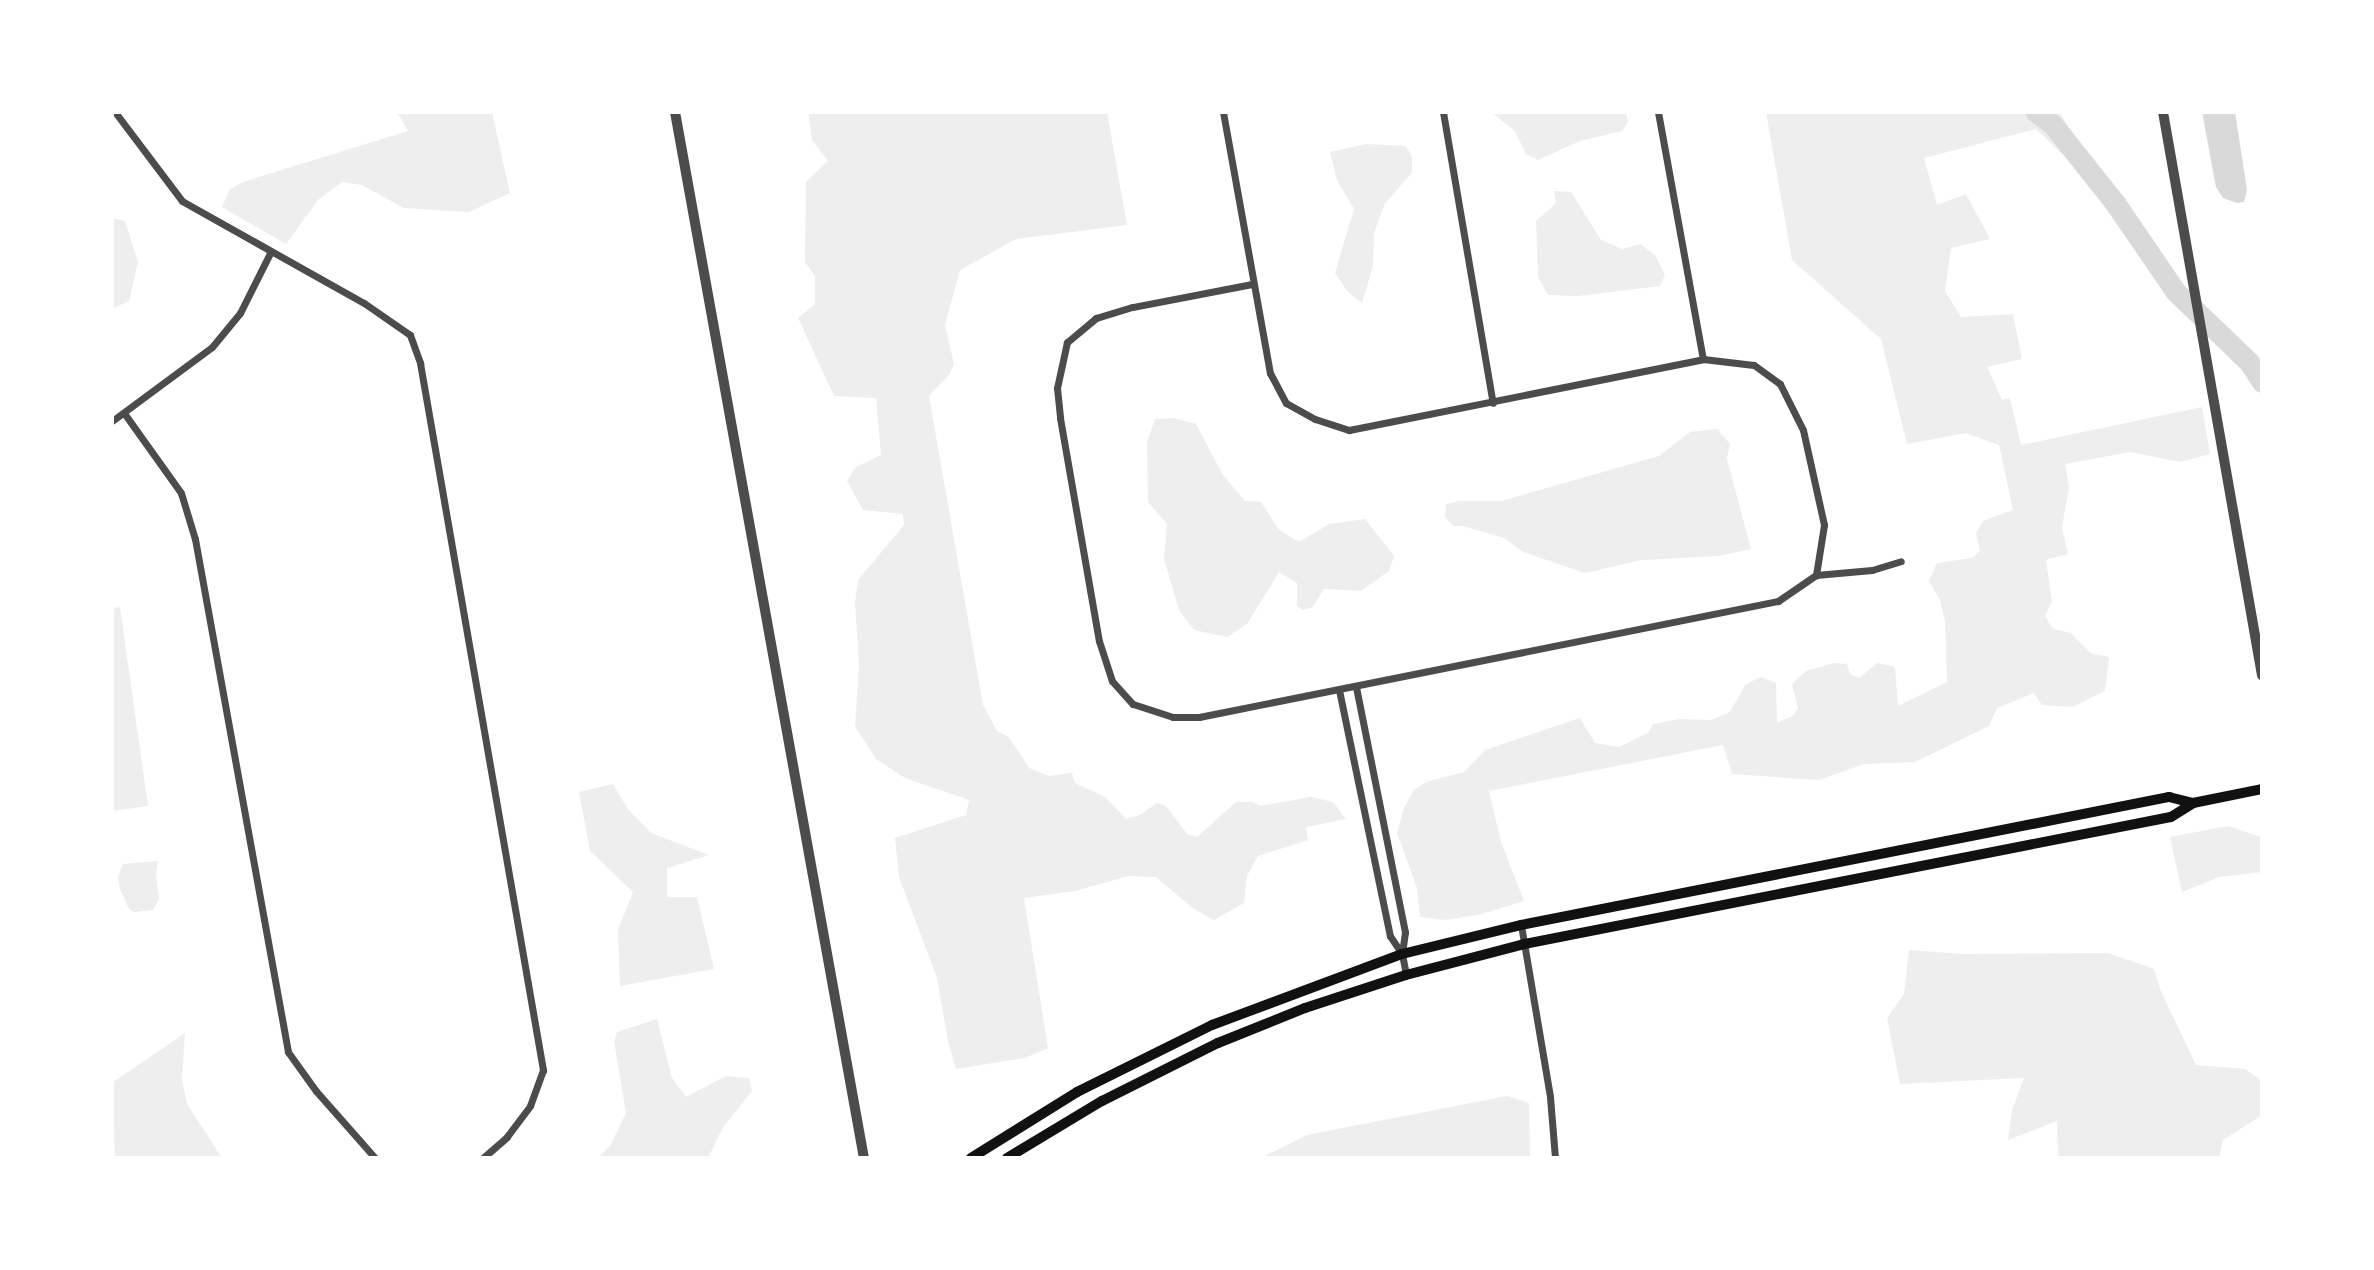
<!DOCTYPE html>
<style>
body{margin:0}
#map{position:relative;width:2374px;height:1270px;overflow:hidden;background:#fff;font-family:"Open Sans",sans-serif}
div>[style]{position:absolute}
.green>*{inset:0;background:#eee}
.water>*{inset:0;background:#d9d9d9}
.river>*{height:21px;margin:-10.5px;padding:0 10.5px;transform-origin:10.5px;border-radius:10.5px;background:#d9d9d9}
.minor>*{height:7px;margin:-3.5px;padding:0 3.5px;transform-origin:3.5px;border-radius:3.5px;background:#4c4c4c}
.tertiary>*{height:10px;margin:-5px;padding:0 5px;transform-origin:5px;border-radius:5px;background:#4c4c4c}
.secondary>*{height:10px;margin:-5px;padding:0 5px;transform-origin:5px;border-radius:5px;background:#111}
span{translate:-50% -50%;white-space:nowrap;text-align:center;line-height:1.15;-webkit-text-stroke:5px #fff;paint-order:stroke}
.frame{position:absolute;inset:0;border:114px solid #fff;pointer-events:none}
</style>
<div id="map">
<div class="green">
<i style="clip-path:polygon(397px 112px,492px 112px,510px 193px,469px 212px,404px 208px,362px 185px,342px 182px,318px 200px,286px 244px,222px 207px,230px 189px,243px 182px,408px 131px)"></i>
<i style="clip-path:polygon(808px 112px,1107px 112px,1127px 225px,1016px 239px,960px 270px,945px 325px,954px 364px,949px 375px,929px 396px,983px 705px,997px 731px,1009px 737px,1029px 768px,1049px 776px,1072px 773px,1075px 783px,1105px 797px,1126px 819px,1140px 815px,1157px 803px,1166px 806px,1187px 834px,1197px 837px,1236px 802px,1253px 802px,1260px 806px,1311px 797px,1333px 802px,1346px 819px,1306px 827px,1308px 840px,1258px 856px,1247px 876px,1244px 903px,1214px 920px,1191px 907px,1156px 877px,1129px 876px,1075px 891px,1024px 898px,1048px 1048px,1025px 1058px,956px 1069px,948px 1041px,937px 978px,899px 877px,895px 838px,966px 815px,969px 800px,905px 778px,876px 759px,855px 726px,859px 665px,855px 603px,858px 580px,904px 525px,903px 514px,863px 510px,847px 481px,856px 467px,881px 455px,876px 398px,834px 396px,798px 318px,815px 304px,815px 276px,805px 262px,806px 182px,828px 161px,812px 140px)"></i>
<i style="clip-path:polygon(1491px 112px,1626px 112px,1628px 122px,1622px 131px,1580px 141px,1538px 160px,1526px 154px,1515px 131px)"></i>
<i style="clip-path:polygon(1766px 112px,2059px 112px,2083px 149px,2062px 154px,2036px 129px,1924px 158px,1937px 205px,1966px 194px,1990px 239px,1951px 248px,1945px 291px,1961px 317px,2013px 314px,2022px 359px,1987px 367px,2002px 400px,2010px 398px,2021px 445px,2202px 407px,2210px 454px,2180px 462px,2130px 452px,2065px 464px,2069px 488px,2062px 527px,2068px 554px,2046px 560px,2052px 602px,2045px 616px,2053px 629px,2071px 633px,2090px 653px,2109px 657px,2105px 691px,2072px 707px,2042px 705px,2034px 693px,1997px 708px,1989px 726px,1915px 762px,1864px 764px,1819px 780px,1732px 774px,1723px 745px,1489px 791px,1501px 842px,1524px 901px,1482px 914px,1446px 920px,1420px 917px,1417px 888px,1397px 833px,1404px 808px,1414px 790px,1426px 782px,1464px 772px,1485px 750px,1580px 718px,1595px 743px,1619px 747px,1648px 733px,1653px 724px,1680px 719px,1711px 720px,1730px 712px,1745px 685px,1760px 677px,1776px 683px,1777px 723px,1793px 716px,1798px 708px,1792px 684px,1806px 671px,1834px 663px,1847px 664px,1850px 674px,1859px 678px,1877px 663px,1895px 667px,1898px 706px,1947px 682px,1945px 622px,1940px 600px,1929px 581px,1937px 563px,1972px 558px,1980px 551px,1976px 533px,1983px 521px,2013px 510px,1999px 445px,1966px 433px,1907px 444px,1881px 339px,1792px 260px)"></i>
<i style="clip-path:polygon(1367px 144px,1406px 146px,1412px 157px,1412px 173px,1385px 203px,1374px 233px,1373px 266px,1362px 303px,1348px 292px,1335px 273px,1354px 209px,1337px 180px,1330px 152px)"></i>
<i style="clip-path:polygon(1554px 191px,1571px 192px,1601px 240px,1623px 249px,1640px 244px,1655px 255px,1665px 275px,1660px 286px,1578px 296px,1548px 295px,1538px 277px,1536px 221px,1556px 203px)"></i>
<i style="clip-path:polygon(112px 218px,125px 221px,138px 262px,129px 301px,112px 309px)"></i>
<i style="clip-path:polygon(1174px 418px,1196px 424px,1223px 475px,1245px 501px,1261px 502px,1279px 530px,1299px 542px,1329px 524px,1365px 519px,1394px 556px,1389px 571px,1361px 591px,1324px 589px,1313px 607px,1303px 610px,1297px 606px,1297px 583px,1279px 572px,1247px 624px,1227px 637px,1194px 630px,1179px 610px,1164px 559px,1167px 524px,1148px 502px,1147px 442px,1155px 419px)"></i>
<i style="clip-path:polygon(1717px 429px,1730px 444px,1727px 459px,1751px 549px,1718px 556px,1642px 560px,1585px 573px,1523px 552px,1504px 538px,1463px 526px,1453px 526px,1445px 517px,1446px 504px,1459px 501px,1501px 501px,1659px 456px,1690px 432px)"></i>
<i style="clip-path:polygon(120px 607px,148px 806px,112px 811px,112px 609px)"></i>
<i style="clip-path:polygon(613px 784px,628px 809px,651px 833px,709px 855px,667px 868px,667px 897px,697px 897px,714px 969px,620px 986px,618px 930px,633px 892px,590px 851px,579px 792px)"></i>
<i style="clip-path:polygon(2228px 826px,2260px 837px,2262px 872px,2219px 877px,2182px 892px,2170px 837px)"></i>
<i style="clip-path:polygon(158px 861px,156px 874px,159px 899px,153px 910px,134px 912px,129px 909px,120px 889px,118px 877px,123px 864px)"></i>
<i style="clip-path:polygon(1909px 950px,1962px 954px,2108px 953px,2154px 969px,2160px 989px,2196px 1065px,2245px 1069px,2262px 1081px,2262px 1115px,2223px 1140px,2219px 1158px,2062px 1158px,2058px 1155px,2057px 1121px,2008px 1140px,2012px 1110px,2024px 1078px,1900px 1084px,1887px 1018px,1904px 994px)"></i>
<i style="clip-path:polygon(657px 1019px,672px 1078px,686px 1097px,726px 1076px,749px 1078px,752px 1091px,723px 1127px,708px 1158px,597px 1158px,610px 1146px,626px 1113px,614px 1041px,617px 1032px)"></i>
<i style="clip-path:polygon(185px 1033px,182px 1079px,187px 1104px,222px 1158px,115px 1158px,112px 1083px)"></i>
<i style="clip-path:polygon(1507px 1096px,1529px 1103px,1530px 1158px,1261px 1158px,1307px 1135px)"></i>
</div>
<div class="water">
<i style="clip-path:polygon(2202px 112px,2235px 112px,2247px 190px,2244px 202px,2237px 203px,2223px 198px,2216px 187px)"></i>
</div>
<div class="river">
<i style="left:2036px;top:112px;width:21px;rotate:37deg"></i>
<i style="left:2053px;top:125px;width:100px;rotate:51.5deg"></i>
<i style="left:2115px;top:203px;width:108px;rotate:55.6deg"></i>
<i style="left:2176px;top:292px;width:101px;rotate:43.8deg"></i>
<i style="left:2249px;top:362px;width:24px;rotate:57deg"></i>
</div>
<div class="minor">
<i style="left:115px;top:112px;width:111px;rotate:53deg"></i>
<i style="left:182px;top:201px;width:209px;rotate:29.3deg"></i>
<i style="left:364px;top:303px;width:56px;rotate:34.8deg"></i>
<i style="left:410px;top:335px;width:30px;rotate:70deg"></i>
<i style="left:420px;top:363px;width:718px;rotate:80.13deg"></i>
<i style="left:543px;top:1070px;width:38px;rotate:110deg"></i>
<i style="left:530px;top:1106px;width:39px;rotate:127deg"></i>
<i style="left:507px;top:1137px;width:32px;rotate:139deg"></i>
<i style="left:1223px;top:112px;width:265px;rotate:79.8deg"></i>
<i style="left:1270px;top:373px;width:34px;rotate:62deg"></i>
<i style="left:1286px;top:403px;width:33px;rotate:29deg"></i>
<i style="left:1315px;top:419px;width:36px;rotate:18deg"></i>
<i style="left:1349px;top:430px;width:361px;rotate:-11.3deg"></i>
<i style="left:1703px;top:359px;width:51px;rotate:6.7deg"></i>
<i style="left:1754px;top:365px;width:32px;rotate:36deg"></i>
<i style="left:1780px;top:384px;width:51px;rotate:63.4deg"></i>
<i style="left:1803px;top:430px;width:97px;rotate:77.5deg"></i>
<i style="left:1824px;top:525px;width:51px;rotate:99.1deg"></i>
<i style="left:1443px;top:112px;width:295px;rotate:80.3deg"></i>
<i style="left:1658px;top:112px;width:251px;rotate:79.7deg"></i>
<i style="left:1252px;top:284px;width:122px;rotate:169.1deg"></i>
<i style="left:1132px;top:307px;width:38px;rotate:163deg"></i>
<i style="left:1096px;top:318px;width:38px;rotate:140deg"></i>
<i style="left:1067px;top:342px;width:47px;rotate:102.3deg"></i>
<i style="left:1057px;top:388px;width:30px;rotate:84deg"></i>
<i style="left:1060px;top:418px;width:226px;rotate:80.1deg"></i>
<i style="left:1099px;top:641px;width:42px;rotate:72deg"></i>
<i style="left:1112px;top:681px;width:31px;rotate:48deg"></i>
<i style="left:1133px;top:704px;width:42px;rotate:18deg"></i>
<i style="left:1173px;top:717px;width:26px"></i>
<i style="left:1199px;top:717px;width:591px;rotate:-11.33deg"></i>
<i style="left:1778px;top:601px;width:46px;rotate:-34.4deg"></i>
<i style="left:1816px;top:575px;width:56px;rotate:-5.1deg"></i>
<i style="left:1872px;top:570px;width:30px;rotate:-17deg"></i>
<i style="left:124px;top:413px;width:98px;rotate:54.5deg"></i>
<i style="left:181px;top:493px;width:48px;rotate:73.1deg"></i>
<i style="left:195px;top:539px;width:521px;rotate:79.72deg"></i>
<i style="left:288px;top:1052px;width:48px;rotate:54.3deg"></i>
<i style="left:316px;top:1091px;width:89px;rotate:48.6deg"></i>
<i style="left:112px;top:421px;width:124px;rotate:-36.5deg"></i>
<i style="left:212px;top:347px;width:44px;rotate:-50.5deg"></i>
<i style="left:240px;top:313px;width:67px;rotate:-63.4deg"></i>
<i style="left:1356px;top:687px;width:250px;rotate:78.7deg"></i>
<i style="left:1405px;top:932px;width:22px;rotate:98deg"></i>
<i style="left:1339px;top:690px;width:251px;rotate:78.3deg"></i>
<i style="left:1390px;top:936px;width:22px;rotate:56deg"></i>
<i style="left:1402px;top:954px;width:21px;rotate:79deg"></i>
<i style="left:1521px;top:925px;width:174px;rotate:80.4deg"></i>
<i style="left:1550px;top:1097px;width:61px;rotate:85.3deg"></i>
</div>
<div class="tertiary">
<i style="left:675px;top:112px;width:1063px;rotate:79.76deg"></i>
<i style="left:2163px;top:112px;width:572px;rotate:80.03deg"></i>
</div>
<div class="secondary">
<i style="left:971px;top:1158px;width:125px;rotate:-31.9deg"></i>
<i style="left:1077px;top:1092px;width:151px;rotate:-26.4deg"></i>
<i style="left:1212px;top:1025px;width:203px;rotate:-20.5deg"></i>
<i style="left:1402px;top:954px;width:122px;rotate:-13.7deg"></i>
<i style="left:1521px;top:925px;width:661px;rotate:-11.17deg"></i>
<i style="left:2169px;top:797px;width:25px;rotate:14deg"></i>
<i style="left:1007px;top:1158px;width:111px;rotate:-31deg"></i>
<i style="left:1102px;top:1101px;width:130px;rotate:-26.6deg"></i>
<i style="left:1218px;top:1043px;width:94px;rotate:-21.9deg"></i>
<i style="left:1305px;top:1008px;width:106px;rotate:-18.1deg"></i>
<i style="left:1406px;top:975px;width:122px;rotate:-14.7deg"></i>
<i style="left:1524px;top:944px;width:659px;rotate:-11.11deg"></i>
<i style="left:2171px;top:817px;width:26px;rotate:-32deg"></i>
<i style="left:2193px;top:803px;width:70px;rotate:-11.5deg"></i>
</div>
<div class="frame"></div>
</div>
